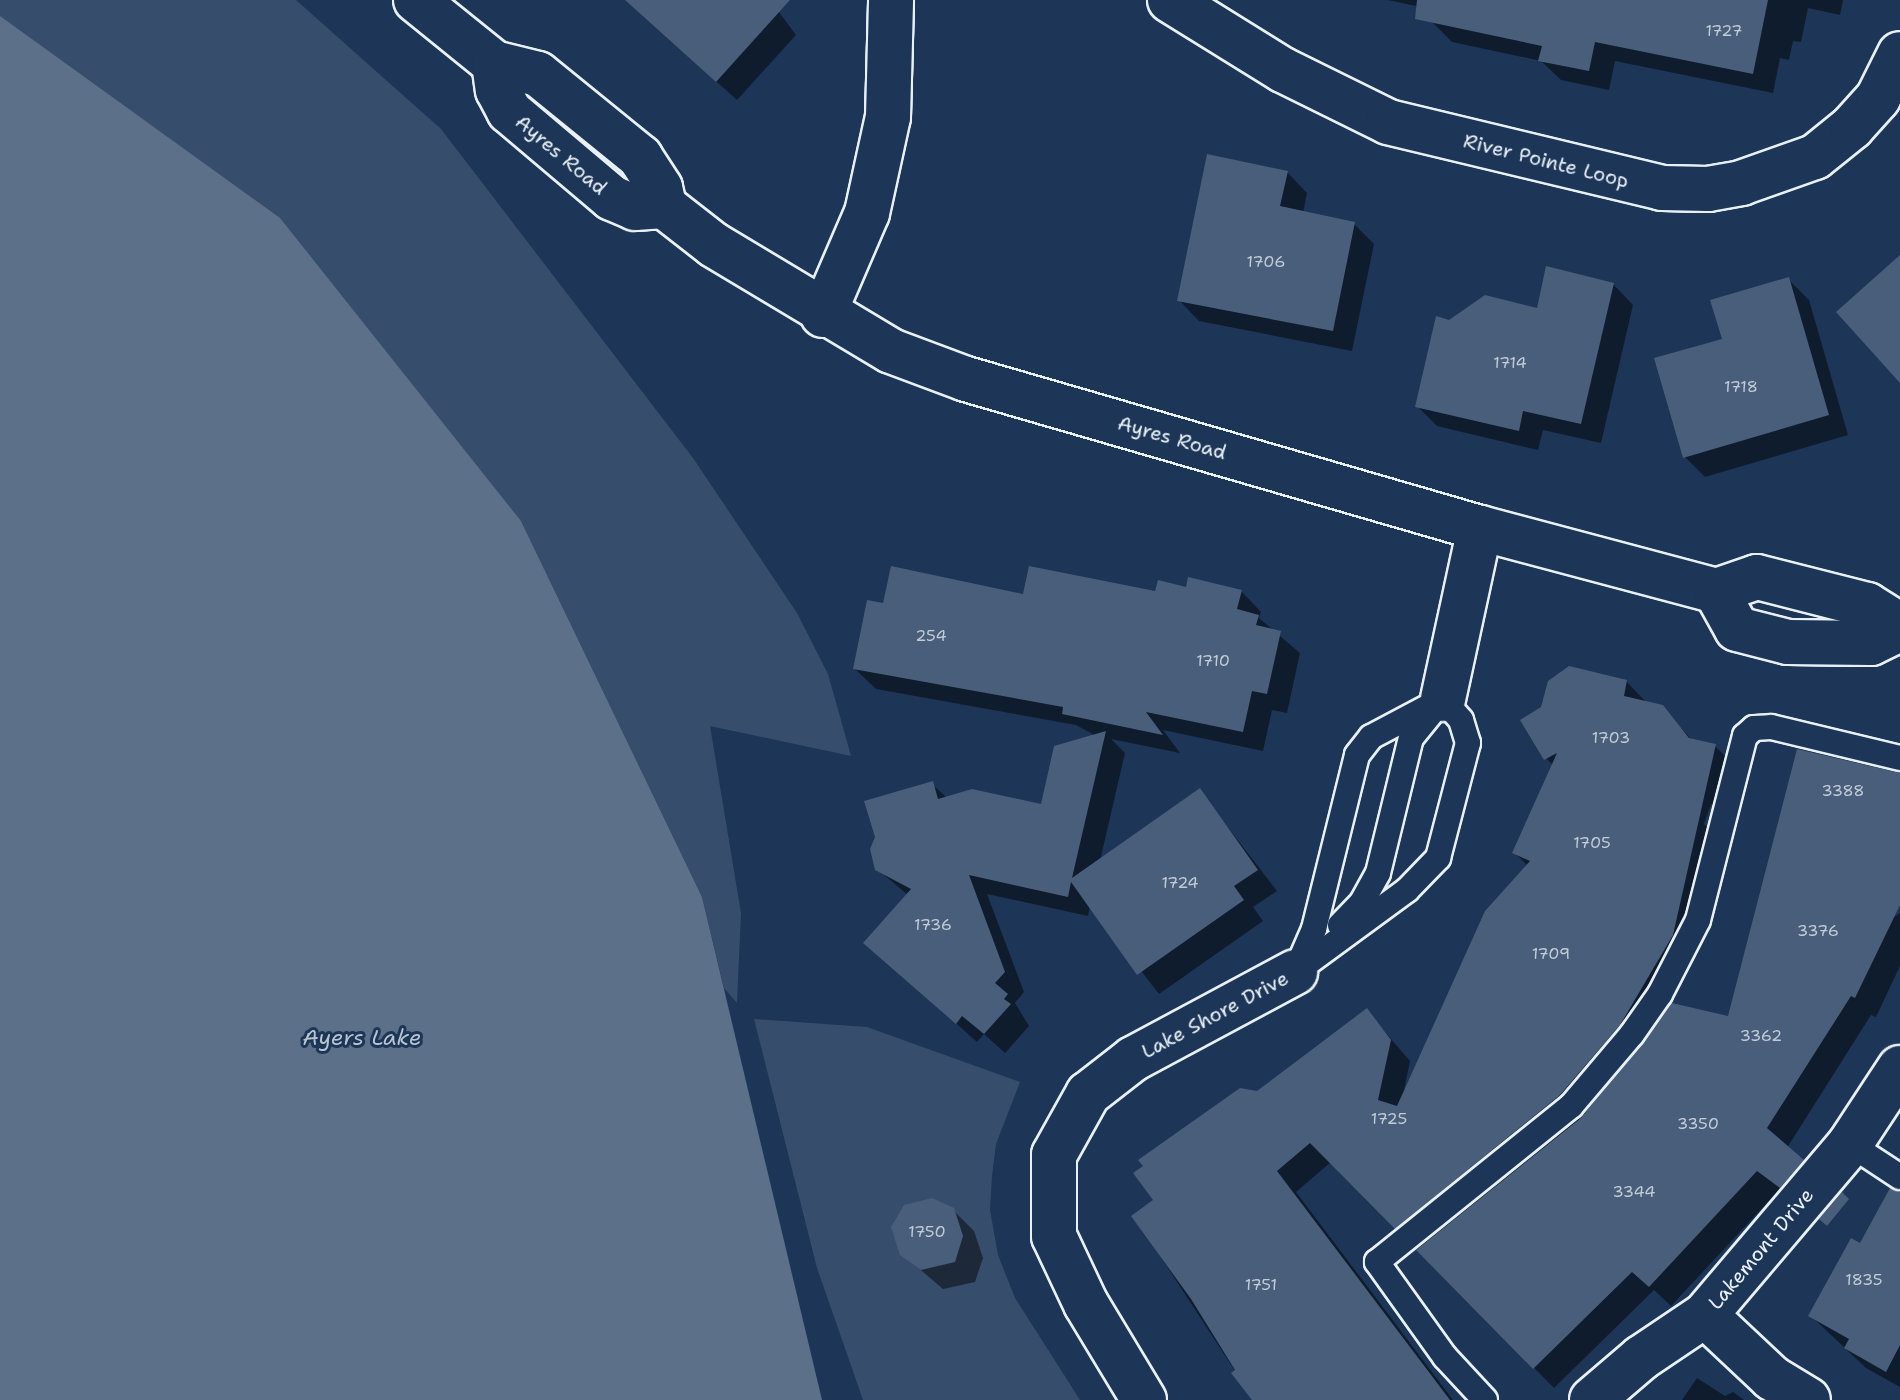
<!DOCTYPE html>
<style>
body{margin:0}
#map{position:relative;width:1900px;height:1400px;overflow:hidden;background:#1d3557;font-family:"Shantell Sans",sans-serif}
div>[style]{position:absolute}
.green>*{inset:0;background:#374d6c}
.water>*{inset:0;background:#5d7089}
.shadow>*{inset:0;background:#0007}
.building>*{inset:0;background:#495e7a}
.roads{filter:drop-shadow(2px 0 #e8f1f8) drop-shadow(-2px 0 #e8f1f8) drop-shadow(0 2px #e8f1f8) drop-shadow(0 -2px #e8f1f8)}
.service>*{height:24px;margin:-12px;padding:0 12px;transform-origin:12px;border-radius:12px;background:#1d3557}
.minor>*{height:44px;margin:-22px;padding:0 22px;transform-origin:22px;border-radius:22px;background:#1d3557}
.tertiary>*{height:44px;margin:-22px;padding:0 22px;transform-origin:22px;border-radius:22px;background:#1d3557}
span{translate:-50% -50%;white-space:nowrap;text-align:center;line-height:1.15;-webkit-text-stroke:6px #1d3557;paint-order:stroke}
.number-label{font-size:16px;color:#c0ccd8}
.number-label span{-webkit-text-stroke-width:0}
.street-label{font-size:20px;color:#e8f1f8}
.water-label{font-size:22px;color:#b7c4d1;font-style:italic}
</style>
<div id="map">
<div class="green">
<i style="clip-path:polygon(0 0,296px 0,441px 129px,693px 458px,797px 613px,828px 674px,851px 756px,710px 726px,741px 913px,737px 1003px,724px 988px,702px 897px,521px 521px,0 16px)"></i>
<i style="clip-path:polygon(754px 1019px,867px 1027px,1020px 1082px,996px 1144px,992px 1176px,990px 1210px,998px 1255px,1015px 1298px,1080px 1400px,863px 1400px,817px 1268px)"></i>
</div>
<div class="water">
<i style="clip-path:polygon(0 16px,280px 218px,521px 521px,702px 897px,822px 1400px,0 1400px)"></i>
</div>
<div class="shadow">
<i style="clip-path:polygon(626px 0,770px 0,796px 35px,737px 100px)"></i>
<i style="clip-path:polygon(1388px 0,1843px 0,1840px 15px,1808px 8px,1801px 42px,1793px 41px,1789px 60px,1780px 58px,1773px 93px,1615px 61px,1609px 90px,1561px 80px,1541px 61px,1452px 42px,1432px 22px,1434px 10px)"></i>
<i style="clip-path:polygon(1287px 172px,1307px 193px,1303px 213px,1354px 224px,1374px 244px,1352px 351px,1199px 321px,1179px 300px)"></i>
<i style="clip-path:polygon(1788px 279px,1809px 300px,1848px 435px,1705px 477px,1684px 456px,1724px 340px)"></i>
<i style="clip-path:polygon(1613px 284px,1633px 305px,1601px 443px,1543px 430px,1538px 450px,1437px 426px,1417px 406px,1538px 310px)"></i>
<i style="clip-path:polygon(1187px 589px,1241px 591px,1261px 612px,1259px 618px,1300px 653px,1287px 713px,1272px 710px,1263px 751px,1163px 730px,1180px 753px,1111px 739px,1125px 753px,1100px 861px,1200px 791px,1277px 891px,1253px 907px,1263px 921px,1159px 994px,1090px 905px,1088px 916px,987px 894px,1024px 992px,1015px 1003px,1029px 1026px,1005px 1053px,984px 1034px,977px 1042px,866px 943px,908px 895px,877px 869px,877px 837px,932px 784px,947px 798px,1043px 806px,1096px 736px,1076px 725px,876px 689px,855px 669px,885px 605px)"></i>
<i style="clip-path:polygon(1626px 681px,1646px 702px,1662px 707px,1693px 741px,1715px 746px,1735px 766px,1726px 808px,1711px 804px,1704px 824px,1719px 839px,1646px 1034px,1730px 1019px,1900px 913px,1900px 966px,1876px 1017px,1871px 1015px,1787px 1148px,1823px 1181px,1801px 1207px,1779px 1190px,1671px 1306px,1654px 1290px,1554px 1388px,1331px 1162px,1296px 1192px,1453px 1400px,1254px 1400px,1134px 1216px,1155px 1201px,1258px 1094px,1366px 1010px,1410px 1061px,1404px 1090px,1528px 866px,1514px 852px,1554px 766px,1546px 758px)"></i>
<i style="clip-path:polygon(953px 1210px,974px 1231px,983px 1258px,975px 1282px,943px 1289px,902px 1254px)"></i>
<i style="clip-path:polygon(1900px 1213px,1900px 1387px,1866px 1368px,1811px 1316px,1861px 1246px)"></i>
<i style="clip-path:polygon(1697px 1378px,1725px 1396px,1733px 1392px,1744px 1400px,1682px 1400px)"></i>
</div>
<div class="building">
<i style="clip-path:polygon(625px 0,790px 0,716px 82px)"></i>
<i style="clip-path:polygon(1417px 0,1768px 0,1753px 74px,1595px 42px,1589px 71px,1538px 61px,1542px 46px,1415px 19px)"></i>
<i style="clip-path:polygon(1207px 154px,1288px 171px,1280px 206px,1355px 222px,1333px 331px,1177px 301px)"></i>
<i style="clip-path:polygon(1900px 255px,1900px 383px,1836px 312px)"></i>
<i style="clip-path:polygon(1546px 266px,1614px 283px,1581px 424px,1523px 411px,1519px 431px,1415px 407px,1436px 316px,1449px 320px,1485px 295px,1537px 308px)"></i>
<i style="clip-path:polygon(1789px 277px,1829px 415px,1683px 458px,1654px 358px,1722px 339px,1710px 300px)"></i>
<i style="clip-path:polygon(891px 566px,1023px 594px,1029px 566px,1155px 591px,1158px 580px,1186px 587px,1188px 577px,1242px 590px,1237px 609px,1259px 615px,1256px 625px,1281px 631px,1267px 694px,1252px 691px,1243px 732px,1146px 712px,1163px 735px,1062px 714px,1063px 707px,853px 669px,867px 600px,883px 603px)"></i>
<i style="clip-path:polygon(1569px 666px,1627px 680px,1624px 696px,1663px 705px,1689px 738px,1716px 744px,1673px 935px,1620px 1025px,1560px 1095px,1395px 1229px,1310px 1143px,1277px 1171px,1450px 1400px,1252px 1400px,1231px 1373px,1235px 1370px,1191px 1299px,1131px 1216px,1153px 1200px,1133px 1173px,1143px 1166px,1138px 1160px,1240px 1088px,1257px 1091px,1367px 1008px,1391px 1040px,1378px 1100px,1397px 1106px,1485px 911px,1530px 861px,1512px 853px,1557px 753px,1544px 760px,1520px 720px,1541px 707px,1548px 681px)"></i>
<i style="clip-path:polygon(1106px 731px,1072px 878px,1200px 788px,1258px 870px,1234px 886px,1244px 900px,1137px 975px,1071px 882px,1068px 897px,969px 875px,1005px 972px,995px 983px,1008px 994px,1004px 999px,1011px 1004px,984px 1034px,962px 1016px,956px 1024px,863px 943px,911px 889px,875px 870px,870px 849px,875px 837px,864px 801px,933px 781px,938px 799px,972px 789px,1041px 804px,1054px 746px)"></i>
<i style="clip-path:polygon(1797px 749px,1900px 773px,1900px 905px,1855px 998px,1851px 996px,1767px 1128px,1804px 1160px,1780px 1188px,1757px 1171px,1649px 1287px,1632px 1272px,1533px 1369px,1416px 1250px,1581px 1118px,1672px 1003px,1728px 1016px)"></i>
<i style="clip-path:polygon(1890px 1188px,1900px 1192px,1900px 1345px,1886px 1372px,1844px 1348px,1849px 1339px,1808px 1316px,1851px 1238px,1860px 1243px)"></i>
<i style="clip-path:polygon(1842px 1192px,1849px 1199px,1827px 1226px,1819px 1219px)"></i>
<i style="clip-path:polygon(932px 1198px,954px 1208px,963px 1236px,955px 1262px,921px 1270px,900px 1255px,891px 1227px,904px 1205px)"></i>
</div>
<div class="roads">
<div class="service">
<i style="left:1340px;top:925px;width:32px;rotate:-46deg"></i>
<i style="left:1362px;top:902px;width:33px;rotate:-61deg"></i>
<i style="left:1378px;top:873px;width:139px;rotate:-76.3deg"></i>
<i style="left:1411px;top:738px;width:40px;rotate:-51deg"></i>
<i style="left:1297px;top:968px;width:43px;rotate:-66.4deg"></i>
<i style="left:1314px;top:929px;width:179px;rotate:-76.1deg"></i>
<i style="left:1357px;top:755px;width:23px;rotate:-52deg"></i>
<i style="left:1371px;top:737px;width:81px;rotate:-27.8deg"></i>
<i style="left:1295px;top:972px;width:139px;rotate:-36.2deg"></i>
<i style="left:1407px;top:890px;width:45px;rotate:-45.9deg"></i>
<i style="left:1438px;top:858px;width:119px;rotate:-75.4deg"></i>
<i style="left:1468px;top:743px;width:24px;rotate:-107deg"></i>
<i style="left:1461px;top:720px;width:28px;rotate:-131deg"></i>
<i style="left:1850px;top:1144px;width:60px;rotate:33.4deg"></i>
<i style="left:1485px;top:1400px;width:59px;rotate:-132.9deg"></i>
<i style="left:1445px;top:1357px;width:117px;rotate:-125.6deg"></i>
<i style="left:1377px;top:1262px;width:249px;rotate:-38.8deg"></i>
<i style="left:1571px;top:1106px;width:94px;rotate:-49.7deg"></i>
<i style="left:1632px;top:1034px;width:49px;rotate:-55deg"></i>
<i style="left:1660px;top:994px;width:83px;rotate:-62.8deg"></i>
<i style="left:1698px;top:920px;width:190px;rotate:-75.7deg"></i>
<i style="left:1745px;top:736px;width:12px;rotate:-42deg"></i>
<i style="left:1754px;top:728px;width:17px;rotate:-3deg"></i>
<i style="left:1771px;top:727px;width:133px;rotate:13.5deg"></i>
</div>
<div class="minor">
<i style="left:1170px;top:0;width:133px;rotate:31.8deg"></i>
<i style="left:1283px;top:70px;width:117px;rotate:26.3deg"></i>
<i style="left:1388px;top:122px;width:282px;rotate:13.5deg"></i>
<i style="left:1662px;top:188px;width:46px;rotate:1.2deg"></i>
<i style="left:1708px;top:189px;width:34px;rotate:-10deg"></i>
<i style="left:1741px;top:183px;width:78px;rotate:-19.4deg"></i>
<i style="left:1815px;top:157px;width:48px;rotate:-39deg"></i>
<i style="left:1852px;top:127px;width:39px;rotate:-48deg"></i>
<i style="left:1878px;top:98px;width:49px;rotate:-63.4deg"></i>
<i style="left:823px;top:315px;width:111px;rotate:-66.7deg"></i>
<i style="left:867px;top:213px;width:98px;rotate:-77.7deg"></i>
<i style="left:888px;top:117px;width:117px;rotate:-88.5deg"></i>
<i style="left:1443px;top:699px;width:175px;rotate:-77.8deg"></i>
<i style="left:1705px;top:1315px;width:92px;rotate:43.2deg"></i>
<i style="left:1772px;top:1378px;width:42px;rotate:31.4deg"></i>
<i style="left:1144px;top:1400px;width:112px;rotate:-121.1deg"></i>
<i style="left:1086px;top:1304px;width:75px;rotate:-115.2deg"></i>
<i style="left:1054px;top:1236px;width:81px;rotate:-90deg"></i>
<i style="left:1054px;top:1155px;width:70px;rotate:-60.9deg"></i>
<i style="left:1088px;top:1094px;width:57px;rotate:-37.9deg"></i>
<i style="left:1133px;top:1059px;width:184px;rotate:-28.2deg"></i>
<i style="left:1592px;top:1400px;width:65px;rotate:-40.6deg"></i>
<i style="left:1641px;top:1358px;width:77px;rotate:-33.9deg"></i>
<i style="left:1705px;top:1315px;width:224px;rotate:-49.7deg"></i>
<i style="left:1850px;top:1144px;width:91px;rotate:-56.7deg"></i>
</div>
<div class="tertiary">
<i style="left:416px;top:0;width:100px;rotate:38.9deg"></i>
<i style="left:494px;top:63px;width:45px;rotate:14deg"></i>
<i style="left:538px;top:74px;width:132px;rotate:39.1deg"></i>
<i style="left:640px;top:157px;width:37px;rotate:57deg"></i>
<i style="left:660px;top:188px;width:18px;rotate:77deg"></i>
<i style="left:664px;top:206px;width:63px;rotate:38deg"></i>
<i style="left:714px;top:245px;width:206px;rotate:30.9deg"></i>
<i style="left:891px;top:351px;width:80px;rotate:20.5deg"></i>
<i style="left:966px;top:379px;width:535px;rotate:16.17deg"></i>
<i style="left:1480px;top:528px;width:244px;rotate:14.9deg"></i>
<i style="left:1716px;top:591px;width:43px;rotate:-18.9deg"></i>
<i style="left:1757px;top:577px;width:114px;rotate:14.3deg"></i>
<i style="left:1867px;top:605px;width:39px;rotate:32deg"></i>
<i style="left:494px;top:63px;width:27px;rotate:82deg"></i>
<i style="left:498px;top:90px;width:24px;rotate:62deg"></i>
<i style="left:509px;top:111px;width:135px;rotate:40.2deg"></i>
<i style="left:612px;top:198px;width:25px;rotate:23deg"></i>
<i style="left:635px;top:208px;width:29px;rotate:-4deg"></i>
<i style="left:1716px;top:591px;width:43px;rotate:61.1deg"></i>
<i style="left:1737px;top:629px;width:53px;rotate:14.3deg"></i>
<i style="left:1788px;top:642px;width:83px;rotate:0.7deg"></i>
<i style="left:1871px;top:643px;width:32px;rotate:-26deg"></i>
</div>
</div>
<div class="number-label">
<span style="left:1724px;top:31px">1727</span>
<span style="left:1266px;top:262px">1706</span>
<span style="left:1510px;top:363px">1714</span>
<span style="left:1741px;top:387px">1718</span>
<span style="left:931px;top:636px">254</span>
<span style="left:1213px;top:661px">1710</span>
<span style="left:1611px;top:738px">1703</span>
<span style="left:1843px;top:791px">3388</span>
<span style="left:1592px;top:843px">1705</span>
<span style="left:1180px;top:883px">1724</span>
<span style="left:933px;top:925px">1736</span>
<span style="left:1818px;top:931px">3376</span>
<span style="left:1551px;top:954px">1709</span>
<span style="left:1761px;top:1036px">3362</span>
<span style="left:1389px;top:1119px">1725</span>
<span style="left:1698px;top:1124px">3350</span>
<span style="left:1634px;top:1192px">3344</span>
<span style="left:927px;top:1232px">1750</span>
<span style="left:1864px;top:1280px">1835</span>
<span style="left:1261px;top:1285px">1751</span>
</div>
<div class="street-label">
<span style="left:561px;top:155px;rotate:40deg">Ayres Road</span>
<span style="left:1546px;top:161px;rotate:14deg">River Pointe Loop</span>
<span style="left:1172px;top:438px;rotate:16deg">Ayres Road</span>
<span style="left:1215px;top:1015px;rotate:-28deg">Lake Shore Drive</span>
<span style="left:1761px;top:1249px;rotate:-50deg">Lakemont Drive</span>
</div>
<div class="water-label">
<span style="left:362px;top:1038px">Ayers Lake</span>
</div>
</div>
